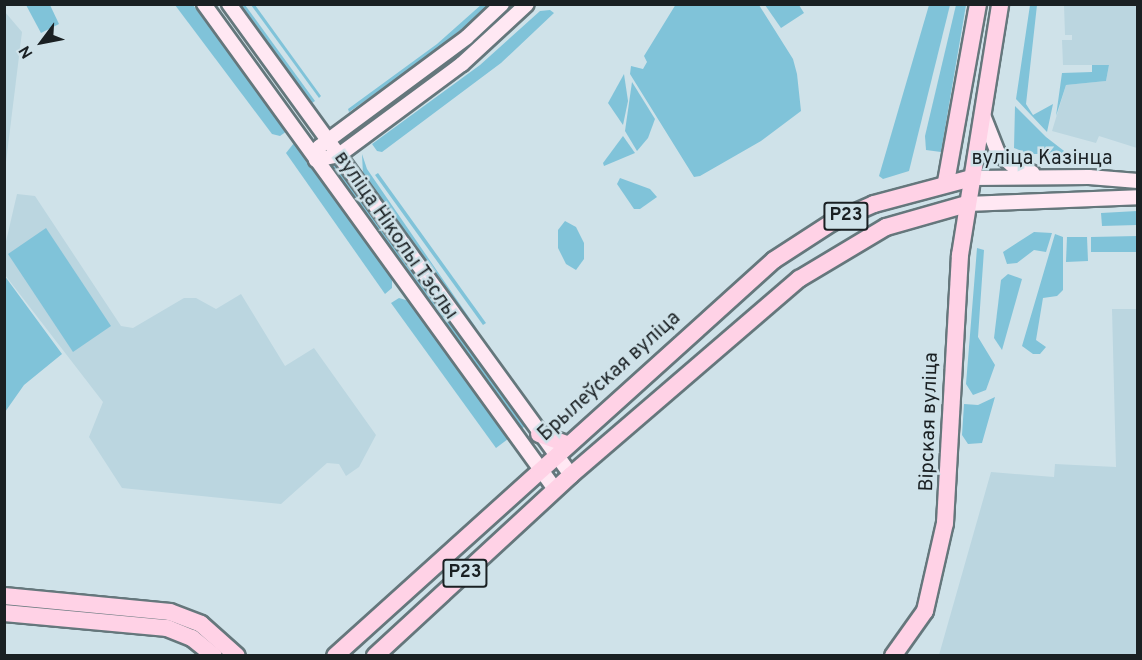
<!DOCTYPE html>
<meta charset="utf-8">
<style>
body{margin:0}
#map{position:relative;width:1142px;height:660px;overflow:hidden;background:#cfe2e9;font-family:Overpass,sans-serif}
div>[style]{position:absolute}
.built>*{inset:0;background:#bbd6e0}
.green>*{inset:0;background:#80c3d9}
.roads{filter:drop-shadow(2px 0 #65777c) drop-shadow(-2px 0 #65777c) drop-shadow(0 2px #65777c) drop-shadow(0 -2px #65777c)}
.secondary>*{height:14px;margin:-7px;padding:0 7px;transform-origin:7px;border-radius:7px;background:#ffe8f3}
.primary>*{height:16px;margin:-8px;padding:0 8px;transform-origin:8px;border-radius:8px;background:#ffd2e6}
span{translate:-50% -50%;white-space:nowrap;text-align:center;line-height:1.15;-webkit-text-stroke:5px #cfe2e9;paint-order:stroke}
.shield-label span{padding:2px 4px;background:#cfe2e9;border:2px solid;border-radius:4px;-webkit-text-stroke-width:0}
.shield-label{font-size:18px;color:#1a2023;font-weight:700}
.street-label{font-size:20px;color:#1a2023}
.frame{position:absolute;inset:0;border:6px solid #1a2023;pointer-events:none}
.north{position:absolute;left:12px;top:12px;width:60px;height:60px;-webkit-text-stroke:4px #cfe2e9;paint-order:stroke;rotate:238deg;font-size:16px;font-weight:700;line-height:24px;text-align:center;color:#1a2023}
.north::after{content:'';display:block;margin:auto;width:21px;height:27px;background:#1a2023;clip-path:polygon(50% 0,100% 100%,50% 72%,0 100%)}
</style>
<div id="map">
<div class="built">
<i style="clip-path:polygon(1064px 5px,1137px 5px,1137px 148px,1099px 136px,1096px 143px,1052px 131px,1066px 85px,1106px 81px,1109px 65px,1063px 65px,1062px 40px,1072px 40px,1072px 35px,1065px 35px)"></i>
<i style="clip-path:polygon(5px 12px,22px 32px,5px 170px)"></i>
<i style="clip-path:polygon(17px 194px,35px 196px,121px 326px,133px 328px,184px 298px,196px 298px,216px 309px,241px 294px,285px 366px,314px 348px,376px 435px,359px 467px,346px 476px,339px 464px,327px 463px,281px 504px,122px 488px,89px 437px,103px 402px,5px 275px,4px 250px)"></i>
<i style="clip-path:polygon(1112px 309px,1137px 309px,1137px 655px,939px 655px,991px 472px,1054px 477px,1055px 464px,1116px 467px)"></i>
</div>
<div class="green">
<i style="clip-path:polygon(482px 4px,490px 5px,427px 58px,349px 112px,348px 109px,437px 44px)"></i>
<i style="clip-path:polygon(676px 4px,759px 5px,793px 59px,797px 74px,801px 111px,761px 141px,700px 176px,694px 177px,630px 74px,631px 66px,643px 69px,647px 62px,644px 56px)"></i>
<i style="clip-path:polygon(26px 5px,50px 5px,59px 24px,41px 33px)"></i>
<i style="clip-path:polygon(175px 5px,193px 5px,287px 131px,280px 136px,272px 134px)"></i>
<i style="clip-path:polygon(236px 5px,245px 5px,315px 101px,309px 105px)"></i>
<i style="clip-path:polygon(251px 5px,255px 5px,321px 96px,319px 98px)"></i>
<i style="clip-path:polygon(513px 5px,523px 5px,491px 35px,363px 132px,359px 126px,456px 54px)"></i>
<i style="clip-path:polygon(765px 5px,799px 5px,804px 13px,781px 28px)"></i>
<i style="clip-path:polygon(929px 5px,950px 5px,909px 171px,883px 179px,879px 176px)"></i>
<i style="clip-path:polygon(956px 5px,966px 5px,941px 152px,926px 150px,925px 136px)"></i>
<i style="clip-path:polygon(1030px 5px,1037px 5px,1026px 104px,1033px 115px,1053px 104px,1047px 132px,1016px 99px)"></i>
<i style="clip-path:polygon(550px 10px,554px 13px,501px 63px,382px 152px,377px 151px,372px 144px,480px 65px,540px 11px)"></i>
<i style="clip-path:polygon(1092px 65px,1109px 65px,1106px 81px,1066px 85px,1056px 116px,1062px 73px,1092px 72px)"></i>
<i style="clip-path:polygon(624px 74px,628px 101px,623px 125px,608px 103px)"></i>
<i style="clip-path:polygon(632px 82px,655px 119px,648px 138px,637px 151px,625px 131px)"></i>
<i style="clip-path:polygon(1015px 106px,1046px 137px,1068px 154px,1029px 154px,1014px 148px)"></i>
<i style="clip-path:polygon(623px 136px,635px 153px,604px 166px,603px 163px)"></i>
<i style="clip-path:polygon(294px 143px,392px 278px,392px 288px,385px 294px,286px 153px)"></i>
<i style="clip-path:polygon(362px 154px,367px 169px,477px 329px,454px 305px,363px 175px)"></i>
<i style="clip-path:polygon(331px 164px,336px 165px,525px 426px,519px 431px)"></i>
<i style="clip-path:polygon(378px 173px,486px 323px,483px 325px,375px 175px)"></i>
<i style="clip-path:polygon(620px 178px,650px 189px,657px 197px,640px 209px,634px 209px,617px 184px)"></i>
<i style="clip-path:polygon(1137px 211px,1137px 225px,1102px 226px,1101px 213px)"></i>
<i style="clip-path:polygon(565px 221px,576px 227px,584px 243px,584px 259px,576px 270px,566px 264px,558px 248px,558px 230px)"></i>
<i style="clip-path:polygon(46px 228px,111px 326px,73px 352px,8px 254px)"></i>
<i style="clip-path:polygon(1034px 232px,1052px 233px,1046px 252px,1034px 250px,1017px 263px,1007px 264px,1003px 252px)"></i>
<i style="clip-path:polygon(1055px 234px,1063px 237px,1063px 290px,1057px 296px,1043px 298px,1036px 340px,1046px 347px,1040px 354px,1033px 354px,1022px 346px)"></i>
<i style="clip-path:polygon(1137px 236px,1137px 252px,1091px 252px,1091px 237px)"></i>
<i style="clip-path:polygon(1067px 237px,1087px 237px,1088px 261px,1066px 262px)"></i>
<i style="clip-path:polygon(977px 248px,984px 250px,978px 337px,995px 365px,986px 390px,973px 395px,966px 384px)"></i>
<i style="clip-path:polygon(1008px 274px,1022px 279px,1002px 350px,994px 338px,1001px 280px)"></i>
<i style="clip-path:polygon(4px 275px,62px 354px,24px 385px,5px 412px)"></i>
<i style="clip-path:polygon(399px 298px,409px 301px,508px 439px,496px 448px,391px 303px)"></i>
<i style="clip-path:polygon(995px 397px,982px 443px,968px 444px,962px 435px,964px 404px,978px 405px)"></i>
</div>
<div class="roads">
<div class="secondary">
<i style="left:204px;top:4px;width:599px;rotate:54.11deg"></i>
<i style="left:229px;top:4px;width:582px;rotate:54.02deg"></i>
<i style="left:983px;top:115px;width:41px;rotate:68.5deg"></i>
<i style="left:998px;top:153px;width:18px;rotate:41deg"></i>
<i style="left:1012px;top:165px;width:22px;rotate:21deg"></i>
<i style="left:316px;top:160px;width:24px;rotate:-12deg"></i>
<i style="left:339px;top:155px;width:153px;rotate:-36.5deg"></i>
<i style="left:462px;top:64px;width:88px;rotate:-42.7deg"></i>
<i style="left:316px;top:160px;width:13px;rotate:-77deg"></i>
<i style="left:319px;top:147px;width:184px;rotate:-36.6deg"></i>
<i style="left:467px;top:37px;width:48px;rotate:-43.3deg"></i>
<i style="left:972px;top:178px;width:117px;rotate:-0.5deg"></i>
<i style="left:1089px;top:177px;width:49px;rotate:4.7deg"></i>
<i style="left:967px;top:204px;width:171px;rotate:-2.3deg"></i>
</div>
<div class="primary">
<i style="left:946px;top:182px;width:181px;rotate:-79.8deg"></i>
<i style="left:539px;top:434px;width:30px;rotate:20deg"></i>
<i style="left:4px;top:596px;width:167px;rotate:5.5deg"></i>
<i style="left:170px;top:612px;width:33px;rotate:21deg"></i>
<i style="left:201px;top:624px;width:48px;rotate:41.6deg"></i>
<i style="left:4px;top:613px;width:164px;rotate:5.3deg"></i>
<i style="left:167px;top:628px;width:27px;rotate:22deg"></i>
<i style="left:192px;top:638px;width:28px;rotate:39deg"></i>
<i style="left:335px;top:656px;width:591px;rotate:-42.05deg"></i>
<i style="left:774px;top:260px;width:68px;rotate:-33deg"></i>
<i style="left:831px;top:223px;width:47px;rotate:-23.8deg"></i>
<i style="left:874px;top:204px;width:101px;rotate:-14.9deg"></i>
<i style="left:375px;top:656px;width:267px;rotate:-42.7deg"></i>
<i style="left:571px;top:475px;width:301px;rotate:-40.7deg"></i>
<i style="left:799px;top:279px;width:101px;rotate:-30.9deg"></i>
<i style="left:886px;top:227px;width:84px;rotate:-15.9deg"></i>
<i style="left:893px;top:656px;width:55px;rotate:-54.6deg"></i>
<i style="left:925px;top:611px;width:90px;rotate:-77.2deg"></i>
<i style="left:945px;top:523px;width:268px;rotate:-86.8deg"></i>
<i style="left:960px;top:255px;width:254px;rotate:-80.9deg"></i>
</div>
</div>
<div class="shield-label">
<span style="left:846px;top:216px">Р23</span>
<span style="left:465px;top:573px">Р23</span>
</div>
<div class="street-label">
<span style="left:1042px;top:159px">вуліца Казінца</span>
<span style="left:395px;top:236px;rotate:55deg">вуліца Ніколы Тэслы</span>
<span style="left:610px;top:377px;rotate:-42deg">Брылеўская вуліца</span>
<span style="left:930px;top:422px;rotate:-88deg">Вірская вуліца</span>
</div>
<div class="frame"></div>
<div class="north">N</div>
</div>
